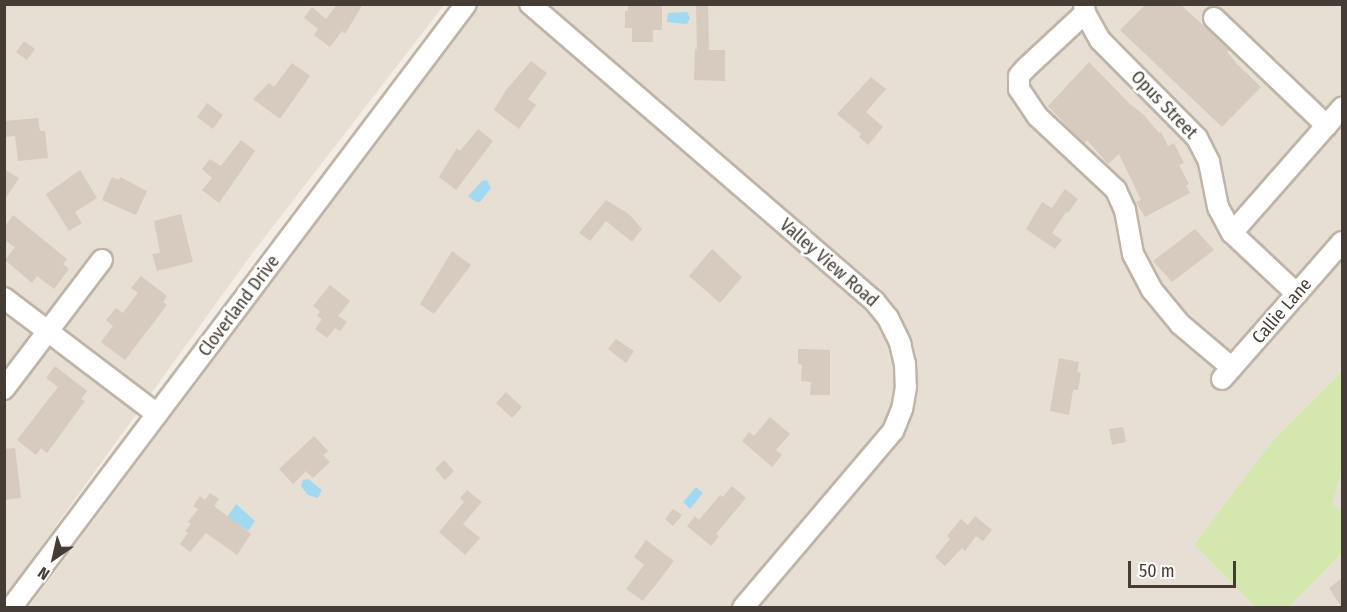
<!DOCTYPE html>
<style>
body{margin:0}
#map{position:relative;width:1347px;height:612px;overflow:hidden;background:#f3ede6;font-family:"Fira Sans Condensed",sans-serif}
div>[style]{position:absolute}
.residential>*{inset:0;background:#e7dfd4}
.green>*{inset:0;background:#d4e7ae}
.water>*{inset:0;background:#a1d9f0}
.building>*{inset:0;background:#d7cabe}
.roads{filter:drop-shadow(2px 0 #beb4a8) drop-shadow(-2px 0 #beb4a8) drop-shadow(0 2px #beb4a8) drop-shadow(0 -2px #beb4a8)}
.minor>*{height:20px;margin:-10px;padding:0 10px;transform-origin:10px;border-radius:10px;background:#fff}
span{translate:-50% -50%;white-space:nowrap;text-align:center;line-height:1.15;-webkit-text-stroke:5px #fff;paint-order:stroke}
.street-label{font-size:18px;color:#453d35}
.frame{position:absolute;inset:0;border:6px solid #453d35;pointer-events:none}
.north{position:absolute;left:24px;top:528px;width:60px;height:60px;-webkit-text-stroke:4px #fff;paint-order:stroke;rotate:214deg;font-size:16px;font-weight:700;line-height:24px;text-align:center;color:#453d35}
.north::after{content:'';display:block;margin:auto;width:21px;height:27px;background:#453d35;clip-path:polygon(50% 0,100% 100%,50% 72%,0 100%)}
.scale{position:absolute;left:1128px;top:561px;width:108px;height:27px;box-sizing:border-box;border:3px solid #453d35;border-top:0;padding-left:8px;font-size:18px;line-height:21px;white-space:nowrap;color:#453d35;-webkit-text-stroke:4px #fff;paint-order:stroke}
</style>
<div id="map">
<div class="residential">
<i style="clip-path:polygon(4px 5px,444px 5px,251px 255px,5px 596px)"></i>
<i style="clip-path:polygon(480px 5px,1342px 5px,1342px 371px,1274px 439px,1194px 544px,1255px 607px,28px 608px)"></i>
<i style="clip-path:polygon(1342px 467px,1342px 511px,1331px 505px)"></i>
<i style="clip-path:polygon(1342px 553px,1342px 607px,1289px 607px)"></i>
</div>
<div class="green">
<i style="clip-path:polygon(1342px 371px,1342px 467px,1332px 505px,1342px 511px,1342px 553px,1289px 607px,1255px 607px,1194px 544px,1274px 439px)"></i>
</div>
<div class="water">
<i style="clip-path:polygon(687px 12px,690px 18px,687px 24px,667px 22px,668px 13px)"></i>
<i style="clip-path:polygon(487px 180px,491px 188px,480px 202px,476px 202px,468px 196px,482px 181px)"></i>
<i style="clip-path:polygon(308px 479px,322px 490px,318px 498px,308px 495px,301px 486px,303px 480px)"></i>
<i style="clip-path:polygon(696px 487px,703px 493px,690px 509px,683px 502px)"></i>
<i style="clip-path:polygon(236px 504px,255px 521px,248px 531px,227px 517px)"></i>
</div>
<div class="building">
<i style="clip-path:polygon(337px 4px,363px 4px,345px 34px,342px 31px,330px 47px,314px 35px,318px 29px,304px 18px,312px 7px,326px 19px)"></i>
<i style="clip-path:polygon(628px 4px,662px 4px,662px 30px,653px 30px,653px 42px,632px 42px,632px 28px,625px 28px,625px 11px,628px 11px)"></i>
<i style="clip-path:polygon(696px 4px,708px 4px,709px 50px,725px 50px,725px 81px,694px 80px,695px 49px,697px 49px)"></i>
<i style="clip-path:polygon(1146px 4px,1180px 4px,1230px 50px,1227px 52px,1237px 64px,1261px 87px,1222px 127px,1120px 30px)"></i>
<i style="clip-path:polygon(24px 41px,35px 49px,27px 60px,16px 52px)"></i>
<i style="clip-path:polygon(531px 61px,547px 73px,528px 99px,536px 105px,519px 129px,494px 110px,506px 90px)"></i>
<i style="clip-path:polygon(1089px 62px,1130px 104px,1144px 115px,1159px 133px,1161px 132px,1168px 146px,1174px 143px,1184px 163px,1179px 165px,1189px 184px,1186px 186px,1190px 193px,1145px 217px,1136px 202px,1141px 200px,1119px 154px,1108px 164px,1087px 140px,1084px 144px,1048px 106px)"></i>
<i style="clip-path:polygon(292px 63px,310px 76px,280px 119px,253px 99px,269px 83px,274px 87px)"></i>
<i style="clip-path:polygon(871px 77px,886px 89px,866px 112px,883px 127px,868px 145px,859px 137px,861px 134px,837px 114px)"></i>
<i style="clip-path:polygon(207px 103px,223px 115px,213px 129px,197px 117px)"></i>
<i style="clip-path:polygon(38px 118px,40px 131px,45px 131px,48px 158px,18px 161px,15px 136px,4px 137px,4px 121px)"></i>
<i style="clip-path:polygon(478px 129px,493px 141px,456px 190px,439px 177px,457px 148px,460px 151px)"></i>
<i style="clip-path:polygon(241px 140px,255px 151px,219px 203px,202px 190px,212px 178px,202px 169px,210px 159px,221px 166px)"></i>
<i style="clip-path:polygon(4px 169px,19px 178px,4px 201px)"></i>
<i style="clip-path:polygon(80px 170px,97px 198px,75px 212px,82px 223px,69px 231px,46px 194px)"></i>
<i style="clip-path:polygon(112px 177px,119px 180px,120px 177px,147px 191px,136px 215px,102px 200px)"></i>
<i style="clip-path:polygon(1065px 189px,1078px 199px,1068px 213px,1066px 212px,1052px 233px,1062px 240px,1055px 249px,1026px 229px,1042px 202px,1052px 208px)"></i>
<i style="clip-path:polygon(606px 200px,629px 214px,642px 229px,632px 242px,606px 221px,590px 241px,579px 233px)"></i>
<i style="clip-path:polygon(181px 214px,193px 262px,157px 271px,152px 254px,160px 253px,154px 221px)"></i>
<i style="clip-path:polygon(13px 215px,67px 259px,63px 264px,69px 269px,54px 289px,37px 276px,32px 283px,5px 260px,15px 247px,4px 240px,4px 227px)"></i>
<i style="clip-path:polygon(1195px 229px,1214px 250px,1172px 282px,1153px 261px)"></i>
<i style="clip-path:polygon(712px 249px,742px 277px,720px 303px,689px 276px)"></i>
<i style="clip-path:polygon(452px 251px,471px 265px,434px 314px,420px 304px)"></i>
<i style="clip-path:polygon(141px 276px,167px 296px,163px 302px,167px 305px,125px 360px,101px 342px,113px 326px,106px 320px,116px 308px,123px 313px,138px 293px,131px 288px)"></i>
<i style="clip-path:polygon(330px 285px,350px 301px,338px 316px,347px 322px,340px 331px,335px 328px,327px 338px,315px 329px,322px 319px,317px 316px,320px 311px,313px 306px)"></i>
<i style="clip-path:polygon(616px 339px,634px 351px,626px 363px,608px 349px)"></i>
<i style="clip-path:polygon(798px 349px,830px 350px,830px 395px,810px 395px,811px 382px,801px 381px,802px 365px,798px 364px)"></i>
<i style="clip-path:polygon(1059px 358px,1079px 362px,1077px 372px,1081px 373px,1078px 390px,1073px 390px,1069px 415px,1050px 411px)"></i>
<i style="clip-path:polygon(55px 366px,87px 391px,81px 399px,85px 401px,47px 453px,41px 448px,36px 455px,17px 440px,58px 387px,46px 378px)"></i>
<i style="clip-path:polygon(506px 392px,522px 407px,512px 418px,496px 403px)"></i>
<i style="clip-path:polygon(770px 417px,790px 434px,776px 450px,782px 455px,772px 467px,742px 441px,749px 432px,754px 436px)"></i>
<i style="clip-path:polygon(1123px 427px,1126px 442px,1112px 445px,1109px 429px)"></i>
<i style="clip-path:polygon(314px 436px,328px 451px,323px 455px,330px 462px,313px 478px,306px 471px,293px 484px,279px 469px)"></i>
<i style="clip-path:polygon(15px 448px,21px 498px,4px 500px,4px 449px)"></i>
<i style="clip-path:polygon(444px 460px,454px 471px,445px 480px,435px 469px)"></i>
<i style="clip-path:polygon(732px 486px,746px 498px,716px 534px,719px 536px,711px 546px,687px 526px,695px 516px,699px 520px,720px 495px,723px 497px)"></i>
<i style="clip-path:polygon(467px 490px,482px 502px,463px 524px,480px 538px,465px 555px,439px 532px,464px 502px,460px 498px)"></i>
<i style="clip-path:polygon(210px 493px,219px 499px,214px 506px,251px 534px,237px 555px,206px 533px,190px 552px,180px 544px,188px 533px,185px 531px,191px 524px,188px 522px,198px 509px,193px 506px,200px 496px,205px 500px)"></i>
<i style="clip-path:polygon(673px 509px,682px 515px,673px 526px,665px 519px)"></i>
<i style="clip-path:polygon(975px 516px,992px 530px,983px 541px,976px 536px,965px 551px,962px 548px,945px 566px,935px 557px,950px 539px,947px 536px,961px 519px,968px 525px)"></i>
<i style="clip-path:polygon(646px 540px,674px 561px,643px 601px,626px 589px,644px 565px,634px 557px)"></i>
<i style="clip-path:polygon(1342px 578px,1342px 608px,1329px 588px)"></i>
</div>
<div class="roads">
<div class="minor">
<i style="left:530px;top:4px;width:456px;rotate:40.8deg"></i>
<i style="left:875px;top:302px;width:21px;rotate:51deg"></i>
<i style="left:888px;top:318px;width:28px;rotate:64deg"></i>
<i style="left:900px;top:343px;width:22px;rotate:77deg"></i>
<i style="left:905px;top:364px;width:23px;rotate:88deg"></i>
<i style="left:906px;top:387px;width:22px;rotate:100deg"></i>
<i style="left:902px;top:409px;width:24px;rotate:112deg"></i>
<i style="left:893px;top:431px;width:232px;rotate:130.3deg"></i>
<i style="left:1084px;top:4px;width:9px;rotate:84deg"></i>
<i style="left:1085px;top:13px;width:31px;rotate:61deg"></i>
<i style="left:1100px;top:40px;width:138px;rotate:45.3deg"></i>
<i style="left:1197px;top:138px;width:27px;rotate:63deg"></i>
<i style="left:1209px;top:162px;width:46px;rotate:78.7deg"></i>
<i style="left:1218px;top:207px;width:30px;rotate:62deg"></i>
<i style="left:1232px;top:233px;width:89px;rotate:43.2deg"></i>
<i style="left:1085px;top:13px;width:82px;rotate:137deg"></i>
<i style="left:1025px;top:69px;width:9px;rotate:131deg"></i>
<i style="left:1019px;top:76px;width:13px;rotate:90deg"></i>
<i style="left:1019px;top:89px;width:32px;rotate:56deg"></i>
<i style="left:1037px;top:116px;width:108px;rotate:43.1deg"></i>
<i style="left:1116px;top:190px;width:22px;rotate:66deg"></i>
<i style="left:1125px;top:210px;width:45px;rotate:79.7deg"></i>
<i style="left:1133px;top:254px;width:41px;rotate:62.2deg"></i>
<i style="left:1152px;top:290px;width:44px;rotate:50.5deg"></i>
<i style="left:1180px;top:324px;width:68px;rotate:40.2deg"></i>
<i style="left:1214px;top:18px;width:156px;rotate:43.7deg"></i>
<i style="left:1232px;top:233px;width:167px;rotate:-48.7deg"></i>
<i style="left:4px;top:298px;width:192px;rotate:37.2deg"></i>
<i style="left:1222px;top:379px;width:182px;rotate:-48.8deg"></i>
<i style="left:4px;top:389px;width:162px;rotate:-52.8deg"></i>
<i style="left:11px;top:608px;width:756px;rotate:-53.01deg"></i>
</div>
</div>
<div class="street-label">
<span style="left:1164px;top:105px;rotate:46deg">Opus Street</span>
<span style="left:829px;top:263px;rotate:41deg">Valley View Road</span>
<span style="left:239px;top:306px;rotate:-53deg">Cloverland Drive</span>
<span style="left:1282px;top:311px;rotate:-49deg">Callie Lane</span>
</div>
<div class="frame"></div>
<div class="north">N</div>
<div class="scale">50 m</div>
</div>
